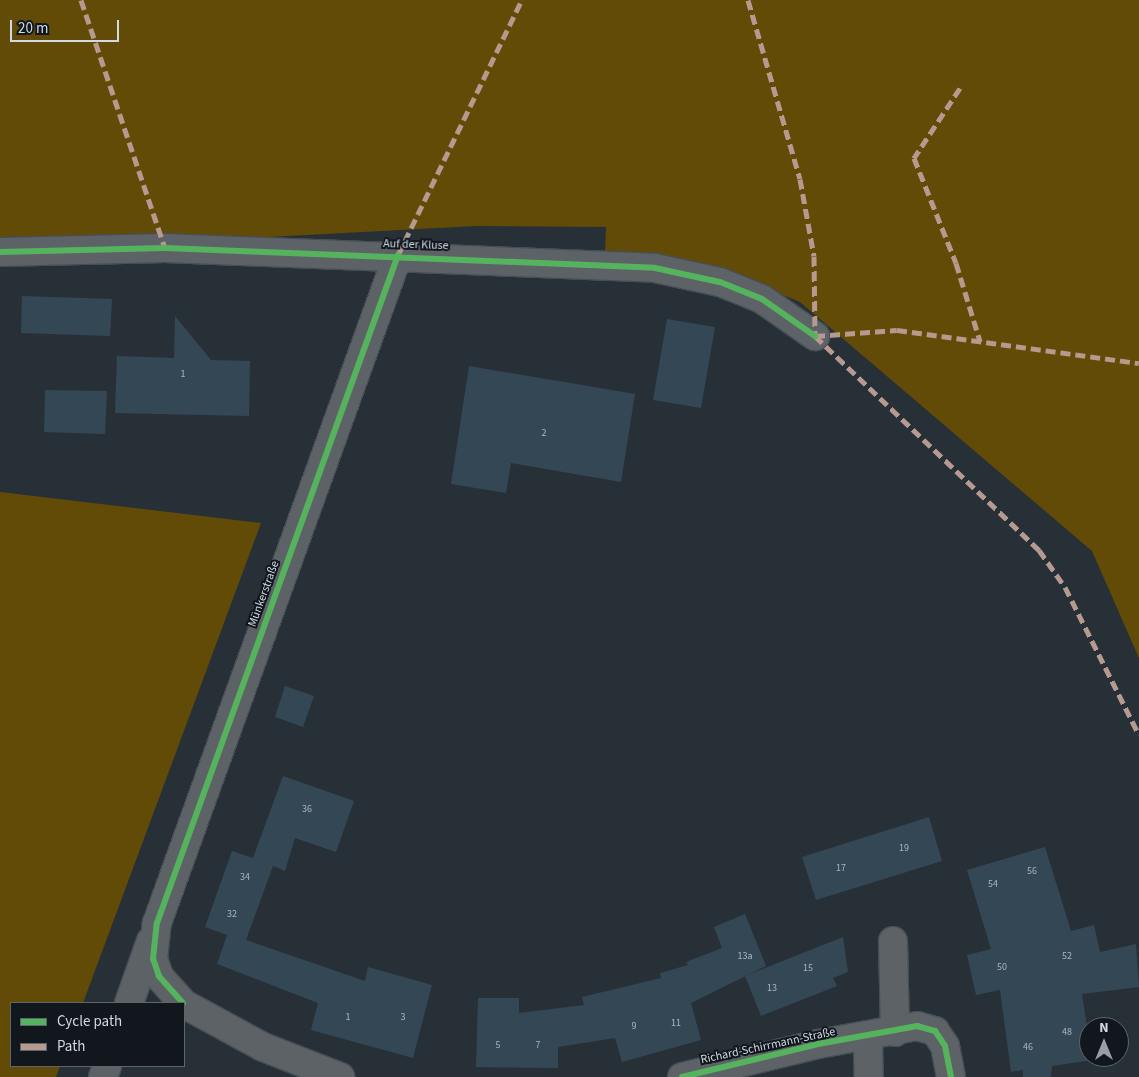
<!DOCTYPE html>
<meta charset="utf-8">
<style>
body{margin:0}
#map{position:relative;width:1139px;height:1077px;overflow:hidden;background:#283037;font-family:"Source Sans 3",sans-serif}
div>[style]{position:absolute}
.forest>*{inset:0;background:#614b07}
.building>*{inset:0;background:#344755}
.roads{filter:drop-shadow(1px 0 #474e55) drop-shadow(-1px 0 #474e55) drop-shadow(0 1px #474e55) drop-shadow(0 -1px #474e55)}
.minor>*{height:28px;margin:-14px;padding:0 14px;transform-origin:14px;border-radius:14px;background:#5d6267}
.quiet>*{height:5px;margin-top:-2.5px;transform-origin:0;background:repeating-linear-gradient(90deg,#b69a8f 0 10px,transparent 0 15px)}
.cycleway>*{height:6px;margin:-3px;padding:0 3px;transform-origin:3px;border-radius:3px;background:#56b35d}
span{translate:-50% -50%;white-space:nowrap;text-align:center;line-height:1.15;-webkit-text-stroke:4px #11171d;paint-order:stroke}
.number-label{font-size:10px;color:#aab5c0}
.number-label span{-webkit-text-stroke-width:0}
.street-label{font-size:12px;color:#d1dae3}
.legend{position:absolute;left:10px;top:1002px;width:175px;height:65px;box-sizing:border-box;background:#11171d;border:1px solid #5e656c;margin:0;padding:6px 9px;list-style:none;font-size:15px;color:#d1dae3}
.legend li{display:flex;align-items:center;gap:10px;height:25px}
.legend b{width:25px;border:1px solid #5e656c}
.north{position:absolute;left:1079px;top:1017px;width:50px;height:50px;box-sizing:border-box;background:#11171d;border:1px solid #5e656c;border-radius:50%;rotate:0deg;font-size:14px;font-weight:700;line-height:20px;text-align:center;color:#d1dae3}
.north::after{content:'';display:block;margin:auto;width:18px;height:22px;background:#969ea7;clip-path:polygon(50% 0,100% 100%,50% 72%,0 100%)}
.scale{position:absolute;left:10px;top:20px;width:109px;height:22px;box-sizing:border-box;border:2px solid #d1dae3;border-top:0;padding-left:6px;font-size:15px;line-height:18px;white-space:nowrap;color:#d1dae3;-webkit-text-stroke:4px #11171d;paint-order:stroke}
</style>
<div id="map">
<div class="forest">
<i style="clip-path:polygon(0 0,1139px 0,1139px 658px,1092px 551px,800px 302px,722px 270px,605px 253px,606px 227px,476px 226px,0 251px)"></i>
<i style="clip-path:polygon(0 492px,261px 523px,83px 1003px,11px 1003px,11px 1066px,60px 1066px,56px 1077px,0 1077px)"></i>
</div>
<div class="building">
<i style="clip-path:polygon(22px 296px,112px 299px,110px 336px,21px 333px)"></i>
<i style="clip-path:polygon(175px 316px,211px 360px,250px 361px,249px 416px,115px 413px,117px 356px,174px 358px)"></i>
<i style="clip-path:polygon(667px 319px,715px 327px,701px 408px,653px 400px)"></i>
<i style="clip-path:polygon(469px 366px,635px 394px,621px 482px,511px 463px,506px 493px,451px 484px)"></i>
<i style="clip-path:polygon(45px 390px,107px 391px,105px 434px,44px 432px)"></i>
<i style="clip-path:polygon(285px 686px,314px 696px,303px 727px,275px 717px)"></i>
<i style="clip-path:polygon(283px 776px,354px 801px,336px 852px,295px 838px,285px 871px,273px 866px,246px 940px,365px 981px,368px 967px,432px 985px,413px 1058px,311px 1030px,318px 1003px,217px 964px,227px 935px,205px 927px,232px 851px,253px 858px)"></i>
<i style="clip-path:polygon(929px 817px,942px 861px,816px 900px,802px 857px)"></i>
<i style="clip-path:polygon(1045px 847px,1071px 931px,1094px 925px,1100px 952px,1136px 944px,1139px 987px,1082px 994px,1092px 1060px,1052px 1066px,1051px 1077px,1023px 1077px,1023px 1070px,1011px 1072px,1000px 990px,976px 995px,967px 955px,991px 949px,967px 870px)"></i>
<i style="clip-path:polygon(745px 914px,766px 966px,691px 1003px,701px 1040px,622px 1062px,615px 1038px,558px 1047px,558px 1068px,476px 1067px,478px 998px,519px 998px,519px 1013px,584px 1005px,582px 997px,661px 978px,660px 973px,688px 965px,686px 962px,722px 948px,714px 927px)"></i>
<i style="clip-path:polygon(843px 937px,848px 972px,833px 978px,837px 986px,761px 1016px,745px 976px)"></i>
</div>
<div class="roads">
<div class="minor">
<i style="left:0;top:252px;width:165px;rotate:-1.4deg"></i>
<i style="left:165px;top:248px;width:490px;rotate:2.3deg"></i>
<i style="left:655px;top:268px;width:66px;rotate:12.2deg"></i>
<i style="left:720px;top:282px;width:45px;rotate:22deg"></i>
<i style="left:762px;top:299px;width:65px;rotate:34.9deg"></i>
<i style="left:893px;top:941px;width:91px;rotate:88.7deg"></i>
<i style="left:129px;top:1003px;width:66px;rotate:-70.5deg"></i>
<i style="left:183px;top:1003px;width:36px;rotate:-132deg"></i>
<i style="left:159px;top:976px;width:18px;rotate:-109deg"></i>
<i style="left:153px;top:959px;width:36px;rotate:-84deg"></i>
<i style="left:157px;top:923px;width:710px;rotate:-70.16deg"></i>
<i style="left:184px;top:1004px;width:90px;rotate:28.6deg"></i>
<i style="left:263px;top:1047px;width:83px;rotate:21.3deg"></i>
<i style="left:868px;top:1038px;width:39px;rotate:89deg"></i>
<i style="left:103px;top:1077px;width:12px;rotate:-70deg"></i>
<i style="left:682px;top:1077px;width:140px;rotate:-13.6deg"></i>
<i style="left:818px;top:1044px;width:101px;rotate:-10.3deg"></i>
<i style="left:917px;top:1026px;width:19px;rotate:16deg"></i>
<i style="left:935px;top:1031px;width:18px;rotate:56deg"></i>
<i style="left:945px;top:1046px;width:32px;rotate:79deg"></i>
</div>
</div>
<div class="quiet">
<i style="left:81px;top:0;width:262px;rotate:71.3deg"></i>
<i style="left:748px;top:0;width:186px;rotate:73.8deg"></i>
<i style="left:800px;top:179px;width:78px;rotate:79.7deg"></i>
<i style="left:814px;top:256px;width:80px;rotate:89.3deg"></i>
<i style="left:815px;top:336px;width:310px;rotate:43.7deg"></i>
<i style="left:1039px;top:550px;width:45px;rotate:54.9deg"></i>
<i style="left:1065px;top:587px;width:165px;rotate:63.4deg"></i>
<i style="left:960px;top:88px;width:84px;rotate:123.3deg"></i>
<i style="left:914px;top:158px;width:113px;rotate:68.2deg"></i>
<i style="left:956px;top:263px;width:82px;rotate:72.9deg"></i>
<i style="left:398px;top:255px;width:284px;rotate:-64.1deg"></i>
<i style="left:815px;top:336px;width:82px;rotate:-4.2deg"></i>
<i style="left:897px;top:330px;width:244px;rotate:7.8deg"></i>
</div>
<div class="cycleway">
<i style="left:0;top:252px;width:165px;rotate:-1.4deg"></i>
<i style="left:165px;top:248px;width:490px;rotate:2.3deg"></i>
<i style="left:655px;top:268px;width:66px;rotate:12.2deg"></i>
<i style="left:720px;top:282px;width:45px;rotate:22deg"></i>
<i style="left:762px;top:299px;width:65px;rotate:34.9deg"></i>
<i style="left:183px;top:1003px;width:36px;rotate:-132deg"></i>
<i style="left:159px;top:976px;width:18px;rotate:-109deg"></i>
<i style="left:153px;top:959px;width:36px;rotate:-84deg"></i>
<i style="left:157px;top:923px;width:710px;rotate:-70.16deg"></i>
<i style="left:682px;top:1077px;width:140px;rotate:-13.6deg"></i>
<i style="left:818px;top:1044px;width:101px;rotate:-10.3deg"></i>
<i style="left:917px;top:1026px;width:19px;rotate:16deg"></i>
<i style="left:935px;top:1031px;width:18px;rotate:56deg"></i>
<i style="left:945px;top:1046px;width:32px;rotate:79deg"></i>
</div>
<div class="number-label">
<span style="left:183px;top:375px">1</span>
<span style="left:544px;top:434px">2</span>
<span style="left:307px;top:810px">36</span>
<span style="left:904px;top:849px">19</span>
<span style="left:841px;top:869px">17</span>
<span style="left:1032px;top:872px">56</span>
<span style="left:245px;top:878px">34</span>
<span style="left:993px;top:885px">54</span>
<span style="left:232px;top:915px">32</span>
<span style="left:745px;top:957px">13a</span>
<span style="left:1067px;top:957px">52</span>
<span style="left:1002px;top:968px">50</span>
<span style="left:808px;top:969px">15</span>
<span style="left:772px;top:989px">13</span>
<span style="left:348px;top:1018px">1</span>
<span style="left:403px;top:1018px">3</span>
<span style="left:676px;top:1024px">11</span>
<span style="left:634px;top:1027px">9</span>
<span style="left:1067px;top:1033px">48</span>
<span style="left:498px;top:1046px">5</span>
<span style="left:538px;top:1046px">7</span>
<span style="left:1028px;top:1048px">46</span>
</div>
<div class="street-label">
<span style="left:416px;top:245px;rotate:2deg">Auf der Kluse</span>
<span style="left:264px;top:594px;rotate:-70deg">Münkerstraße</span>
<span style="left:768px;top:1046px;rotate:-12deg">Richard-Schirrmann-Straße</span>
</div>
<ul class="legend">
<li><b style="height:6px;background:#56b35d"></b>Cycle path</li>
<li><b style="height:6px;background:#b69a8f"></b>Path</li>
</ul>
<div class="north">N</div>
<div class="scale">20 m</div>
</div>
